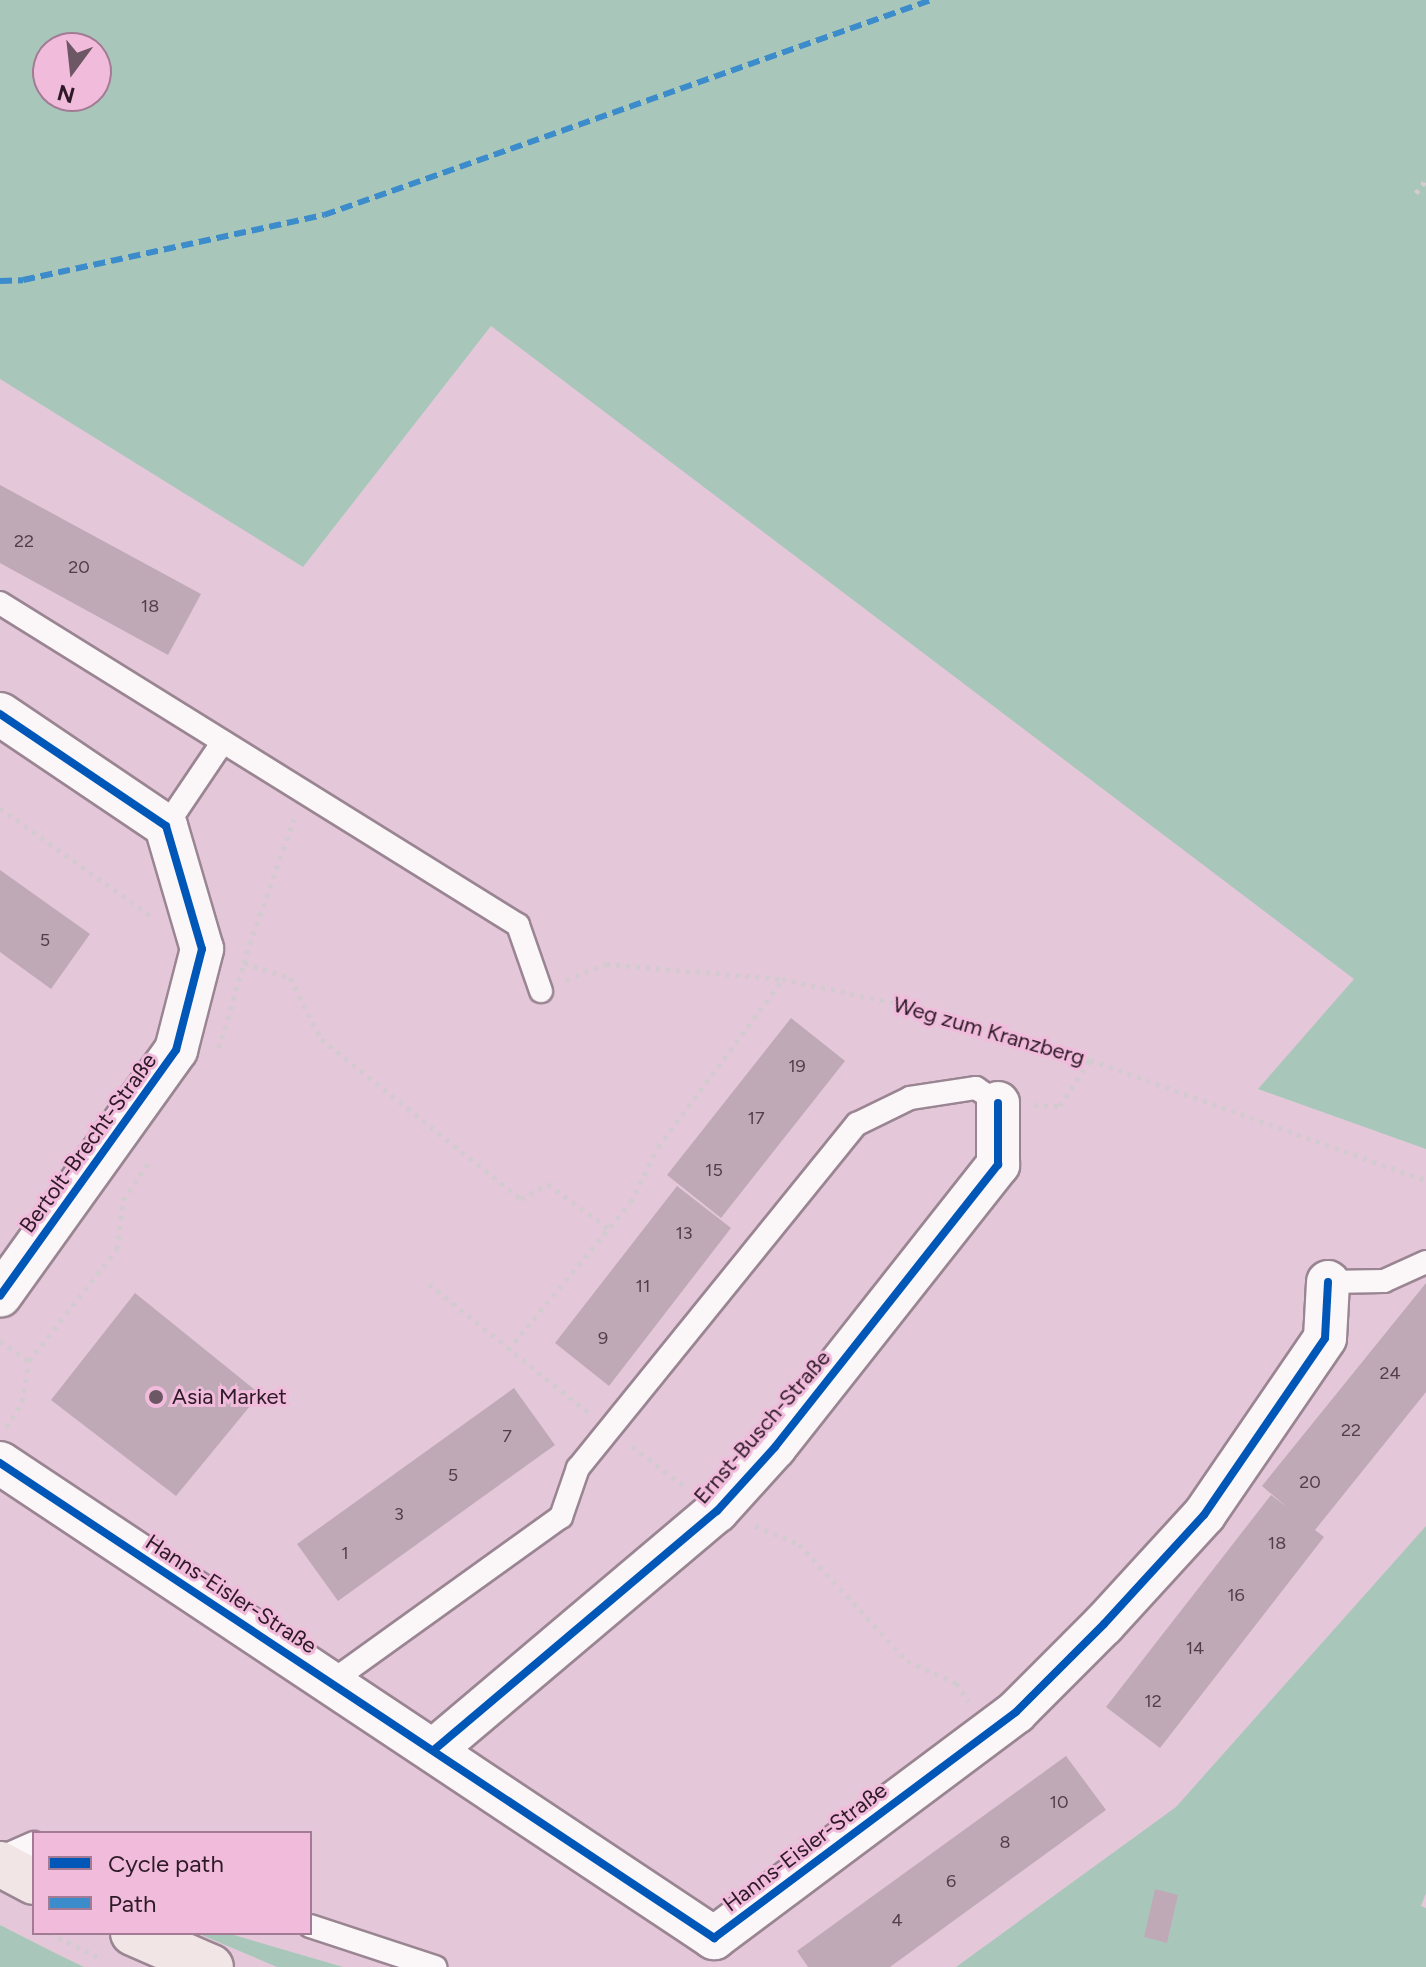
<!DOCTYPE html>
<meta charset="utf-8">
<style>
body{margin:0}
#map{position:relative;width:1426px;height:1967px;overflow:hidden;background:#e4c8d9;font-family:Figtree,sans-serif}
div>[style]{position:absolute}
.green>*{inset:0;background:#a8c7ba}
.building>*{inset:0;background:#bfa9b6}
.path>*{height:5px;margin-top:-2.5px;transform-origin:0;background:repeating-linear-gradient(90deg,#d3cbd0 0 4px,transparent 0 10px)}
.roads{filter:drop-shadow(2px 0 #9a8592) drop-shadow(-2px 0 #9a8592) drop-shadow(0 2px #9a8592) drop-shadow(0 -2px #9a8592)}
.lane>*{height:22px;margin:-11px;padding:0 11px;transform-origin:11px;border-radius:11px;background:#fbf7f9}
.street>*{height:42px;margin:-21px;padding:0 21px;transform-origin:21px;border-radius:21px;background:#fbf7f9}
.primary>*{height:44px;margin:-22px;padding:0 22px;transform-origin:22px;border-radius:22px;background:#f1e6e5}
.quiet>*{height:6px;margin-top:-3px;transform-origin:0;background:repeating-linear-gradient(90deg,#3c8ccc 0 12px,transparent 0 18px)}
.cycleway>*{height:8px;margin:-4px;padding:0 4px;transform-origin:4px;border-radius:4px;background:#0057b8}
.dots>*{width:22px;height:22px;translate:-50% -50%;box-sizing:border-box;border:4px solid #f1bbdc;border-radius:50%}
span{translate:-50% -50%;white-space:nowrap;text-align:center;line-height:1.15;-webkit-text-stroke:6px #f1bbdc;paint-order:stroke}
.number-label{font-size:18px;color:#523e4b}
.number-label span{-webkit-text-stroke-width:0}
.street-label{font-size:22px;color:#2e1a27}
.poi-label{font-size:22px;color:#2e1a27}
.left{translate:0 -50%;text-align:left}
.legend{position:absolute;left:32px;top:1831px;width:280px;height:104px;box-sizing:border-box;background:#f1bbdc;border:2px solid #a37b94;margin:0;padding:10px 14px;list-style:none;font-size:24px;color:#2e1a27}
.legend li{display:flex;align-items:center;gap:16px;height:40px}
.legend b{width:40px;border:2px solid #a37b94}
.north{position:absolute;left:32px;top:32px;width:80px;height:80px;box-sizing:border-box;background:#f1bbdc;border:2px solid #a37b94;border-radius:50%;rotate:195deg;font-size:22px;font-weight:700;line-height:32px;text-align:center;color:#2e1a27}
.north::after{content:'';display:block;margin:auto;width:28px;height:36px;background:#6e5765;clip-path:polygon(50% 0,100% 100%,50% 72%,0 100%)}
</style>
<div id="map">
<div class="green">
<i style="clip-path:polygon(evenodd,0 0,1426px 0,1426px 1149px,1258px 1089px,1354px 979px,491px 326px,303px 567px,0 379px,0 0,48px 48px,96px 48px,96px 96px,48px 96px,48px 48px)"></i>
<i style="clip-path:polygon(1426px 1526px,1426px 1893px,1421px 1906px,1426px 1908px,1426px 1967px,956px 1967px,1176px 1807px)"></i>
<i style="clip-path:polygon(0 1925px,57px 1954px,84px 1967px,0 1967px)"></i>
<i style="clip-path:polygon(197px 1933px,227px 1933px,343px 1967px,277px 1967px)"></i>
</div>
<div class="building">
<i style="clip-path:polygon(0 485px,201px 594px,168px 655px,0 563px)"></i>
<i style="clip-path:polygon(0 870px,90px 934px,51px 989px,0 952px)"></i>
<i style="clip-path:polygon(791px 1018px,845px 1061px,721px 1218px,667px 1175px)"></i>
<i style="clip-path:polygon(677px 1186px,731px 1228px,609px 1386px,555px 1343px)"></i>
<i style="clip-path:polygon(1426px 1283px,1426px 1392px,1315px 1530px,1324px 1537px,1160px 1748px,1106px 1707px,1271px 1495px,1287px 1507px,1262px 1486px)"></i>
<i style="clip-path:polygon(135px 1293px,260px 1394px,176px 1496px,51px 1400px)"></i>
<i style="clip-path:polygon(514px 1388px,555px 1445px,338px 1601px,297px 1544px)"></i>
<i style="clip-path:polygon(1066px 1756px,1106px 1810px,890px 1967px,808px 1967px,797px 1951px)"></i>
<i style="clip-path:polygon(1155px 1889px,1178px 1895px,1167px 1943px,1144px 1937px)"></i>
</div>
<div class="path">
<i style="left:1416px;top:193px;width:16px;rotate:-52deg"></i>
<i style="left:0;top:808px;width:186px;rotate:35.6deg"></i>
<i style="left:243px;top:963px;width:153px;rotate:-70.5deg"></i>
<i style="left:566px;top:980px;width:43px;rotate:-21.8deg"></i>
<i style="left:606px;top:964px;width:177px;rotate:4.9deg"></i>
<i style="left:782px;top:979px;width:116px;rotate:12deg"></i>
<i style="left:895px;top:1003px;width:203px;rotate:16.3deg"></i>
<i style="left:1090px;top:1060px;width:357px;rotate:19.7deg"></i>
<i style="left:219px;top:1048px;width:89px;rotate:-73.6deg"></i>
<i style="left:244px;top:963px;width:48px;rotate:18.1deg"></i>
<i style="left:290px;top:978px;width:68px;rotate:63.1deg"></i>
<i style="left:321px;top:1039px;width:256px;rotate:38.7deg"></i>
<i style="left:521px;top:1199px;width:31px;rotate:-29deg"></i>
<i style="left:548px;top:1184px;width:76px;rotate:36.4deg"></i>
<i style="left:1034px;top:1105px;width:26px;rotate:2deg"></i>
<i style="left:1060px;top:1106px;width:55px;rotate:-56.9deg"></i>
<i style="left:429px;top:1284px;width:206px;rotate:38.9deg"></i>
<i style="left:0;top:1341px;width:35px;rotate:35deg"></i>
<i style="left:29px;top:1361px;width:142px;rotate:-51.8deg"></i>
<i style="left:117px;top:1249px;width:49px;rotate:-83deg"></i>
<i style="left:123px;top:1200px;width:46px;rotate:-55.6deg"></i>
<i style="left:508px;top:1350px;width:192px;rotate:-50.3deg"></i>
<i style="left:631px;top:1202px;width:61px;rotate:-63.9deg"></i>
<i style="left:658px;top:1147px;width:208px;rotate:-53.4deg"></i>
<i style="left:6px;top:1427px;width:30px;rotate:-57deg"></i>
<i style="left:22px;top:1402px;width:42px;rotate:-80.3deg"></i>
<i style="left:632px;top:1446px;width:69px;rotate:37.4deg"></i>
<i style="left:755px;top:1526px;width:48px;rotate:22.2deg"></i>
<i style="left:799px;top:1544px;width:159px;rotate:47.3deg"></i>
<i style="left:907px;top:1661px;width:54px;rotate:24.2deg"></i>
<i style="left:956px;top:1683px;width:22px;rotate:56deg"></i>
<i style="left:49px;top:1933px;width:59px;rotate:26.1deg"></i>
</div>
<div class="roads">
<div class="lane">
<i style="left:0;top:603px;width:610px;rotate:31.87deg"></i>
<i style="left:518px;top:925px;width:70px;rotate:70.8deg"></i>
<i style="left:166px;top:826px;width:100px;rotate:-56deg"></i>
<i style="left:1328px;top:1282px;width:56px;rotate:-1deg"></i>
<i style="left:1384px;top:1281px;width:46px;rotate:-24.3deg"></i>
<i style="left:331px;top:1682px;width:283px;rotate:-35.7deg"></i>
<i style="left:561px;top:1517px;width:52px;rotate:-70.9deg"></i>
<i style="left:578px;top:1468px;width:443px;rotate:-51deg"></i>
<i style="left:857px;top:1124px;width:59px;rotate:-26.1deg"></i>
<i style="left:910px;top:1098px;width:67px;rotate:-8.6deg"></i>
<i style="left:976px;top:1088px;width:27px;rotate:34deg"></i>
<i style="left:0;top:1858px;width:37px;rotate:-24deg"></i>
<i style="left:310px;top:1926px;width:132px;rotate:18.2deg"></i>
</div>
<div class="street">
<i style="left:0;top:714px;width:200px;rotate:34deg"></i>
<i style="left:166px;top:826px;width:128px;rotate:73.7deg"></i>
<i style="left:202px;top:949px;width:104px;rotate:104.4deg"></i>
<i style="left:176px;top:1050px;width:302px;rotate:125.6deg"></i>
<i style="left:0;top:1463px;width:858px;rotate:33.63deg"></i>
<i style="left:714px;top:1938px;width:377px;rotate:-36.8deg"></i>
<i style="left:1016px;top:1712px;width:124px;rotate:-45deg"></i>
<i style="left:1104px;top:1624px;width:148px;rotate:-47.5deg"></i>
<i style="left:1204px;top:1515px;width:214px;rotate:-55.6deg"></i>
<i style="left:1325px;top:1338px;width:56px;rotate:-86.9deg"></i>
<i style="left:435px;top:1749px;width:369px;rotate:-40.2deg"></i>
<i style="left:717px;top:1511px;width:86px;rotate:-47.8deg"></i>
<i style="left:775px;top:1447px;width:360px;rotate:-51.7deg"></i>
<i style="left:998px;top:1165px;width:62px;rotate:-90deg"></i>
</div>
<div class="primary">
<i style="left:0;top:1864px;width:38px;rotate:28deg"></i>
<i style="left:133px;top:1933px;width:85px;rotate:23.6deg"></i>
</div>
</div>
<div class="quiet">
<i style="left:0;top:281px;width:23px;rotate:-2deg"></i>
<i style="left:23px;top:280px;width:308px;rotate:-12.2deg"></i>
<i style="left:324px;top:215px;width:644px;rotate:-19.5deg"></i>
</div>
<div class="cycleway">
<i style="left:0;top:714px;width:200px;rotate:34deg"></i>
<i style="left:166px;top:826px;width:128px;rotate:73.7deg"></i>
<i style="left:202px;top:949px;width:104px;rotate:104.4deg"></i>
<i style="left:176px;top:1050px;width:302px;rotate:125.6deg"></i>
<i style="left:0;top:1463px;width:858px;rotate:33.63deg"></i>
<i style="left:714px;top:1938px;width:377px;rotate:-36.8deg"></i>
<i style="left:1016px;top:1712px;width:124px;rotate:-45deg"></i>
<i style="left:1104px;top:1624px;width:148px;rotate:-47.5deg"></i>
<i style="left:1204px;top:1515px;width:214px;rotate:-55.6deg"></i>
<i style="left:1325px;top:1338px;width:56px;rotate:-86.9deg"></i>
<i style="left:435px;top:1749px;width:369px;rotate:-40.2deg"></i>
<i style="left:717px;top:1511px;width:86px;rotate:-47.8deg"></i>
<i style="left:775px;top:1447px;width:360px;rotate:-51.7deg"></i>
<i style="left:998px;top:1165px;width:62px;rotate:-90deg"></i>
</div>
<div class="dots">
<i style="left:156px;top:1397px;background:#6e5765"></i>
</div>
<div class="number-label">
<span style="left:24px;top:541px">22</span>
<span style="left:79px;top:567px">20</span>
<span style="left:150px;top:606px">18</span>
<span style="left:45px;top:940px">5</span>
<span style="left:797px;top:1066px">19</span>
<span style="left:756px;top:1118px">17</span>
<span style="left:714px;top:1170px">15</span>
<span style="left:684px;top:1233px">13</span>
<span style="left:643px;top:1286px">11</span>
<span style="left:603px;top:1338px">9</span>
<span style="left:1390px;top:1373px">24</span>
<span style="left:1351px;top:1430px">22</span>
<span style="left:507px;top:1436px">7</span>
<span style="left:453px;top:1475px">5</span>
<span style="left:1310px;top:1482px">20</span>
<span style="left:399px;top:1514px">3</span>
<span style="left:1277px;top:1543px">18</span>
<span style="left:345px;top:1553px">1</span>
<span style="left:1236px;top:1595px">16</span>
<span style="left:1195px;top:1648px">14</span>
<span style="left:1153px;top:1701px">12</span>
<span style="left:1059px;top:1802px">10</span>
<span style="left:1005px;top:1842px">8</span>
<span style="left:951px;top:1881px">6</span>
<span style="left:897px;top:1920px">4</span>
</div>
<div class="street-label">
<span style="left:989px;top:1031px;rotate:16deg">Weg zum Kranzberg</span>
<span style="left:88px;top:1143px;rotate:-54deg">Bertolt-Brecht-Straße</span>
<span style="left:762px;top:1427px;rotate:-49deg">Ernst-Busch-Straße</span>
<span style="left:231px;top:1594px;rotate:33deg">Hanns-Eisler-Straße</span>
<span style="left:805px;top:1847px;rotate:-37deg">Hanns-Eisler-Straße</span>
</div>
<div class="poi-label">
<span class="left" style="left:172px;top:1397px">Asia Market</span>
</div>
<ul class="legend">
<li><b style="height:10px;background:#0057b8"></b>Cycle path</li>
<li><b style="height:10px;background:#3c8ccc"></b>Path</li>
</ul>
<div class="north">N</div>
</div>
